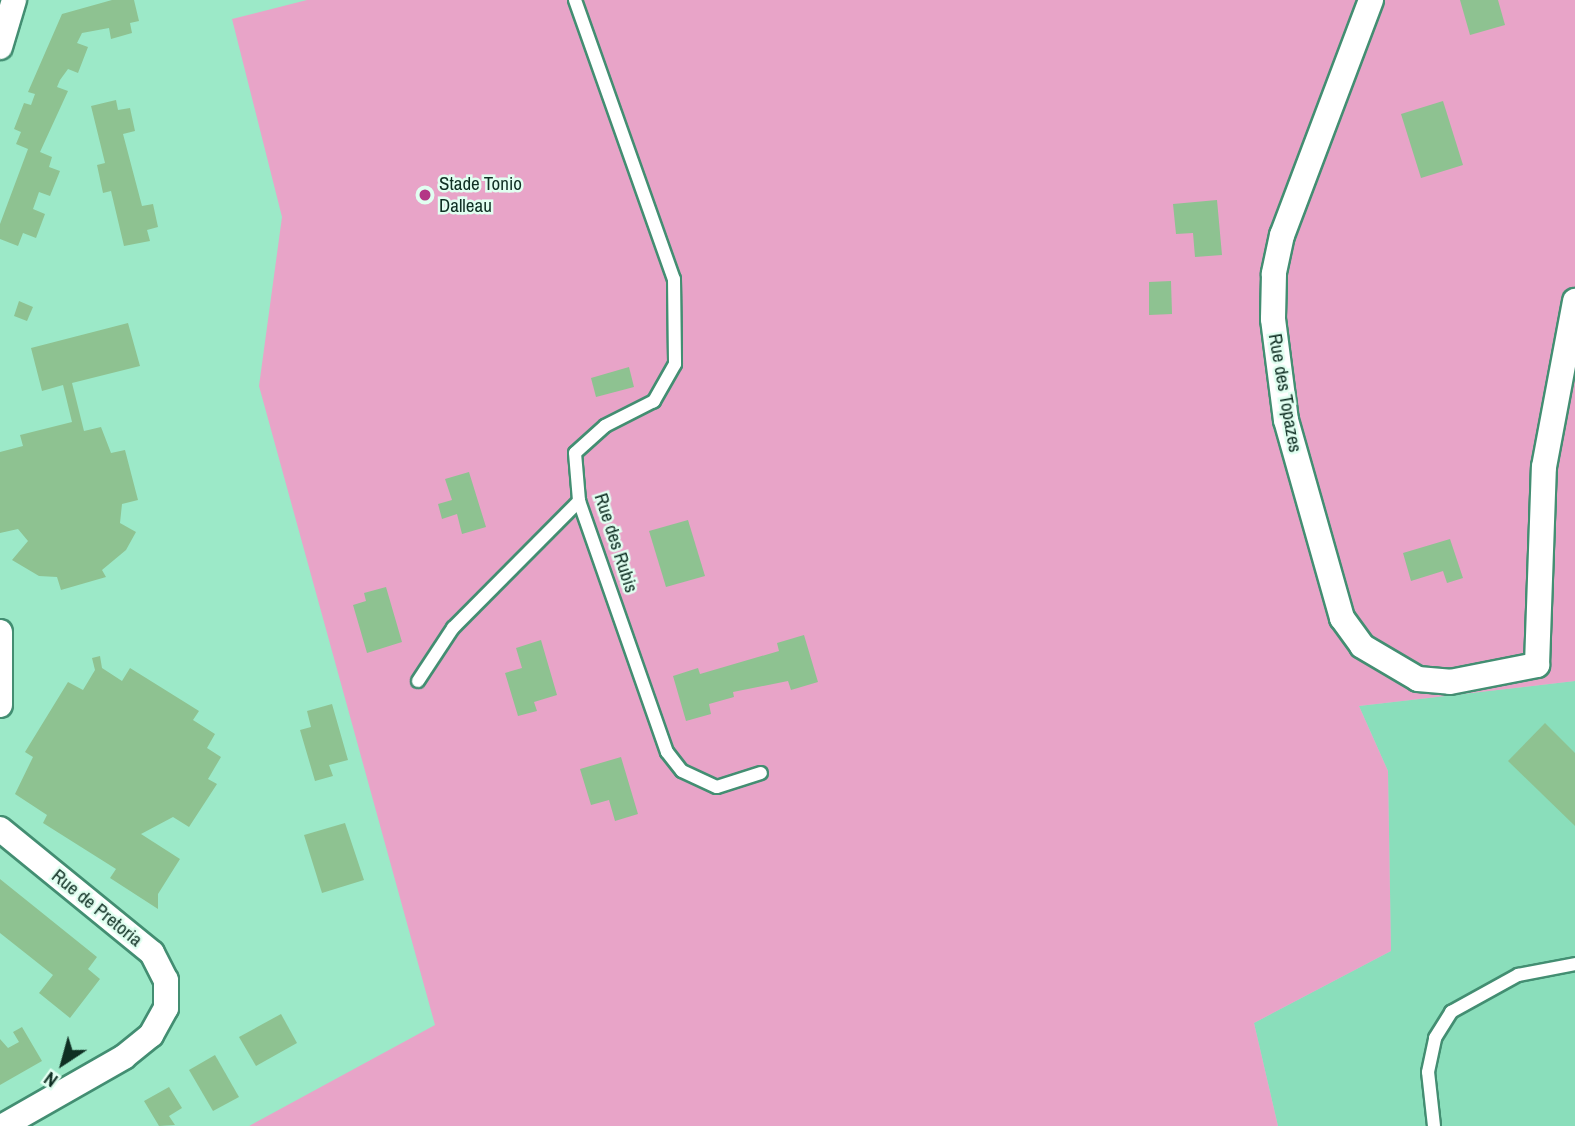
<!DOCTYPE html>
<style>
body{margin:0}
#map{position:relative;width:1575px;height:1126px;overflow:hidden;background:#9ce9c8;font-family:"Archivo Narrow",sans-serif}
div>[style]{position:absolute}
.built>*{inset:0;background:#8adebb}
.green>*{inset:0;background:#e8a4c8}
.building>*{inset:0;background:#8ec291}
.roads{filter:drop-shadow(2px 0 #438e72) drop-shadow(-2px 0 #438e72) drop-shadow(0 2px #438e72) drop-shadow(0 -2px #438e72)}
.service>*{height:12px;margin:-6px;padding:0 6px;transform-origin:6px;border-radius:6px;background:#fff}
.minor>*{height:24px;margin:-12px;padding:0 12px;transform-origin:12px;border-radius:12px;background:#fff}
.dots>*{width:19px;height:19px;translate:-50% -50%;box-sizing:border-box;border:4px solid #e1fff1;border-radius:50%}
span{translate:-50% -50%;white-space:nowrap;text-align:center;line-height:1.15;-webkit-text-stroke:5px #e1fff1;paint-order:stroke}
.poi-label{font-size:19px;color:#0f2f23}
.left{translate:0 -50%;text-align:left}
.street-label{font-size:19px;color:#0f2f23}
.north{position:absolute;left:28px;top:1028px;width:70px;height:70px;-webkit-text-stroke:5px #e1fff1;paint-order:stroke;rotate:216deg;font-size:19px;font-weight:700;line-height:28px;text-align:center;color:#0f2f23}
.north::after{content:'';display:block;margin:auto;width:24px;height:32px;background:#0f2f23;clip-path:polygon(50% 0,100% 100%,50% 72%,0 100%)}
</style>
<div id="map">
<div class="built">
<i style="clip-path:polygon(1575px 681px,1575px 1126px,1278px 1126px,1254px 1023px,1391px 951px,1388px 771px,1359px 706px)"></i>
</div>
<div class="green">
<i style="clip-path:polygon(307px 0,1575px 0,1575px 681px,1359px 706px,1388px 771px,1391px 951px,1254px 1023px,1278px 1126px,249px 1126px,435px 1025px,259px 386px,282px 217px,232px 19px)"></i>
</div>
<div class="building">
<i style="clip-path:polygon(112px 0,134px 0,139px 21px,130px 23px,132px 33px,111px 39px,109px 28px,82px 33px,77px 43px,88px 47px,78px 73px,68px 69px,60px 80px,57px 87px,68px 91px,40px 152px,52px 157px,49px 167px,60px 171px,50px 196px,39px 192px,33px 209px,45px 214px,36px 238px,23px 233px,18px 246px,0 239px,0 224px,28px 149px,16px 144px,21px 132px,14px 129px,24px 103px,31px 105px,35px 94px,28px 92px,62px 14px)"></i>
<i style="clip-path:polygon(1460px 0,1498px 0,1505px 25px,1470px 35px)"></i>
<i style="clip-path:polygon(116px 100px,118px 110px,130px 108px,135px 131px,123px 134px,142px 206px,153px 204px,158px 227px,147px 230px,150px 241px,124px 246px,111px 191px,103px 193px,97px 165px,105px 163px,91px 106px)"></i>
<i style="clip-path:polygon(1443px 101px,1463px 165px,1421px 178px,1401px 114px)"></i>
<i style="clip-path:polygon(1217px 200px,1222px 255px,1195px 257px,1193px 233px,1176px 234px,1173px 204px)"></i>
<i style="clip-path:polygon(1171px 281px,1172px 314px,1149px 315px,1149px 282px)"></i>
<i style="clip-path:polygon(19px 301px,33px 307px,27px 321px,14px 316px)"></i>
<i style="clip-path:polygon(128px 323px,140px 366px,72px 383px,84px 431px,101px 427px,111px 453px,125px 450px,138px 500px,122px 504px,120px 523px,136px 532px,126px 550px,102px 570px,106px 577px,61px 590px,57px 577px,39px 576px,12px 560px,28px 541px,18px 529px,0 533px,0 452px,23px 446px,20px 435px,72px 422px,63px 385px,42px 391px,31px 348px)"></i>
<i style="clip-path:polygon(629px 367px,634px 387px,596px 397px,591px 378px)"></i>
<i style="clip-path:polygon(469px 472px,486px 527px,462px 534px,457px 514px,442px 519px,438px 504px,452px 500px,445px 479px)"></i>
<i style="clip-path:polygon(688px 520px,705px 576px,666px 587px,649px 531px)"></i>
<i style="clip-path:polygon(1450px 539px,1463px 578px,1447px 583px,1443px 571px,1411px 581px,1403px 553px)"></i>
<i style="clip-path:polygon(386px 587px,402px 642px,367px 653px,353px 605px,366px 601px,364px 593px)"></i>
<i style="clip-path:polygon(804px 635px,818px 682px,791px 690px,788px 681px,733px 692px,734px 697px,709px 704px,711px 714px,686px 721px,673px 676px,698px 668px,700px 674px,779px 651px,777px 643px)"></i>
<i style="clip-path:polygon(541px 640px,557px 695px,534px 702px,537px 711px,518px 716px,505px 673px,522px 668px,516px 648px)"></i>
<i style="clip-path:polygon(100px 656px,102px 668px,122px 681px,130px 668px,199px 711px,193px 720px,215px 734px,207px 748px,221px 757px,208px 779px,217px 784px,189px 827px,173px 817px,141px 834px,180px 859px,158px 894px,158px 909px,110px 878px,116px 869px,43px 823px,47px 815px,15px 794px,33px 757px,25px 752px,68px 682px,83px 690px,95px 670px,92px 658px)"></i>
<i style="clip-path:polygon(332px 704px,348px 760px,329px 765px,333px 776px,315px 781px,300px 730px,311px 727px,307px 711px)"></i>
<i style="clip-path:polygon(1545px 723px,1575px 753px,1575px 826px,1508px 761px)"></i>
<i style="clip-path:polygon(621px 757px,638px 814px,615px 821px,609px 800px,591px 805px,580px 769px)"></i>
<i style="clip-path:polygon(345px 823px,364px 880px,322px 893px,304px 835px)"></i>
<i style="clip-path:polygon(0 879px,97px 957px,88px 969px,100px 979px,70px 1018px,39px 993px,53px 975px,0 933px)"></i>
<i style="clip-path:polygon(281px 1014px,297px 1043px,256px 1066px,239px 1037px)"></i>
<i style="clip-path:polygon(22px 1027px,42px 1061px,0 1085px,0 1039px,8px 1048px,19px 1042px,13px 1032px)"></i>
<i style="clip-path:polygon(215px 1055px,239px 1097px,213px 1111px,189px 1070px)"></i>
<i style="clip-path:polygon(169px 1087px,182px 1108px,169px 1116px,175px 1125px,159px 1126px,144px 1101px)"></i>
</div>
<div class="roads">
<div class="service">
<i style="left:575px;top:0;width:296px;rotate:70.5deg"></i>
<i style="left:674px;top:279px;width:85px;rotate:89.3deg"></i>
<i style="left:675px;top:364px;width:43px;rotate:119.6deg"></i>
<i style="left:654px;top:401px;width:55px;rotate:153deg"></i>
<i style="left:605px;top:426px;width:40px;rotate:138deg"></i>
<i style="left:575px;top:453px;width:48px;rotate:85.2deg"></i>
<i style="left:579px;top:501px;width:266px;rotate:70.7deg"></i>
<i style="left:667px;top:752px;width:24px;rotate:52deg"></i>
<i style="left:682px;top:771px;width:38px;rotate:25deg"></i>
<i style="left:717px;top:787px;width:46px;rotate:-17.7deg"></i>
<i style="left:418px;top:681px;width:64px;rotate:-56.6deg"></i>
<i style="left:453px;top:628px;width:179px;rotate:-45.2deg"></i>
<i style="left:1434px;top:1126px;width:54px;rotate:-96.3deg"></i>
<i style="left:1428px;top:1072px;width:35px;rotate:-78deg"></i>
<i style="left:1435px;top:1038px;width:31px;rotate:-58deg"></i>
<i style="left:1451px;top:1012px;width:77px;rotate:-28.9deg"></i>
<i style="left:1518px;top:975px;width:58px;rotate:-10.9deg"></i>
</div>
<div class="minor">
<i style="left:1371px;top:0;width:251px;rotate:110.7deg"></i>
<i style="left:1282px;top:235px;width:40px;rotate:102deg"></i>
<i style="left:1274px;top:274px;width:45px;rotate:91.3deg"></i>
<i style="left:1273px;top:319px;width:102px;rotate:82.7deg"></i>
<i style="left:1286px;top:420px;width:206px;rotate:74.2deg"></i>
<i style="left:1342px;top:618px;width:34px;rotate:54deg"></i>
<i style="left:1362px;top:646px;width:65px;rotate:30.5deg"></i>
<i style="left:1418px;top:679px;width:32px;rotate:5deg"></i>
<i style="left:1450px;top:682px;width:89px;rotate:-11.1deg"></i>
<i style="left:1537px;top:665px;width:198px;rotate:-88deg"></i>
<i style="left:1544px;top:467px;width:169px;rotate:-79.4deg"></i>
<i style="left:0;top:47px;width:49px;rotate:-73.4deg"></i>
<i style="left:0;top:632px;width:73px;rotate:90deg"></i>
<i style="left:0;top:829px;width:196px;rotate:39.2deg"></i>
<i style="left:152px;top:953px;width:30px;rotate:63deg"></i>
<i style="left:166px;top:980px;width:28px;rotate:90deg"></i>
<i style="left:166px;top:1008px;width:31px;rotate:119deg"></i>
<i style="left:151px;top:1035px;width:35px;rotate:141deg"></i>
<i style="left:124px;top:1057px;width:139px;rotate:150.3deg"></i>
</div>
</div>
<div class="dots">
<i style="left:425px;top:195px;background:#b43786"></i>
</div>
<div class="poi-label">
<span class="left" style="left:439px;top:195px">Stade Tonio<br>Dalleau</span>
</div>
<div class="street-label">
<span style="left:1285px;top:393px;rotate:80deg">Rue des Topazes</span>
<span style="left:616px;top:543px;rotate:72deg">Rue des Rubis</span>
<span style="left:97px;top:908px;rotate:39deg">Rue de Pretoria</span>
</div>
<div class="north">N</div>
</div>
